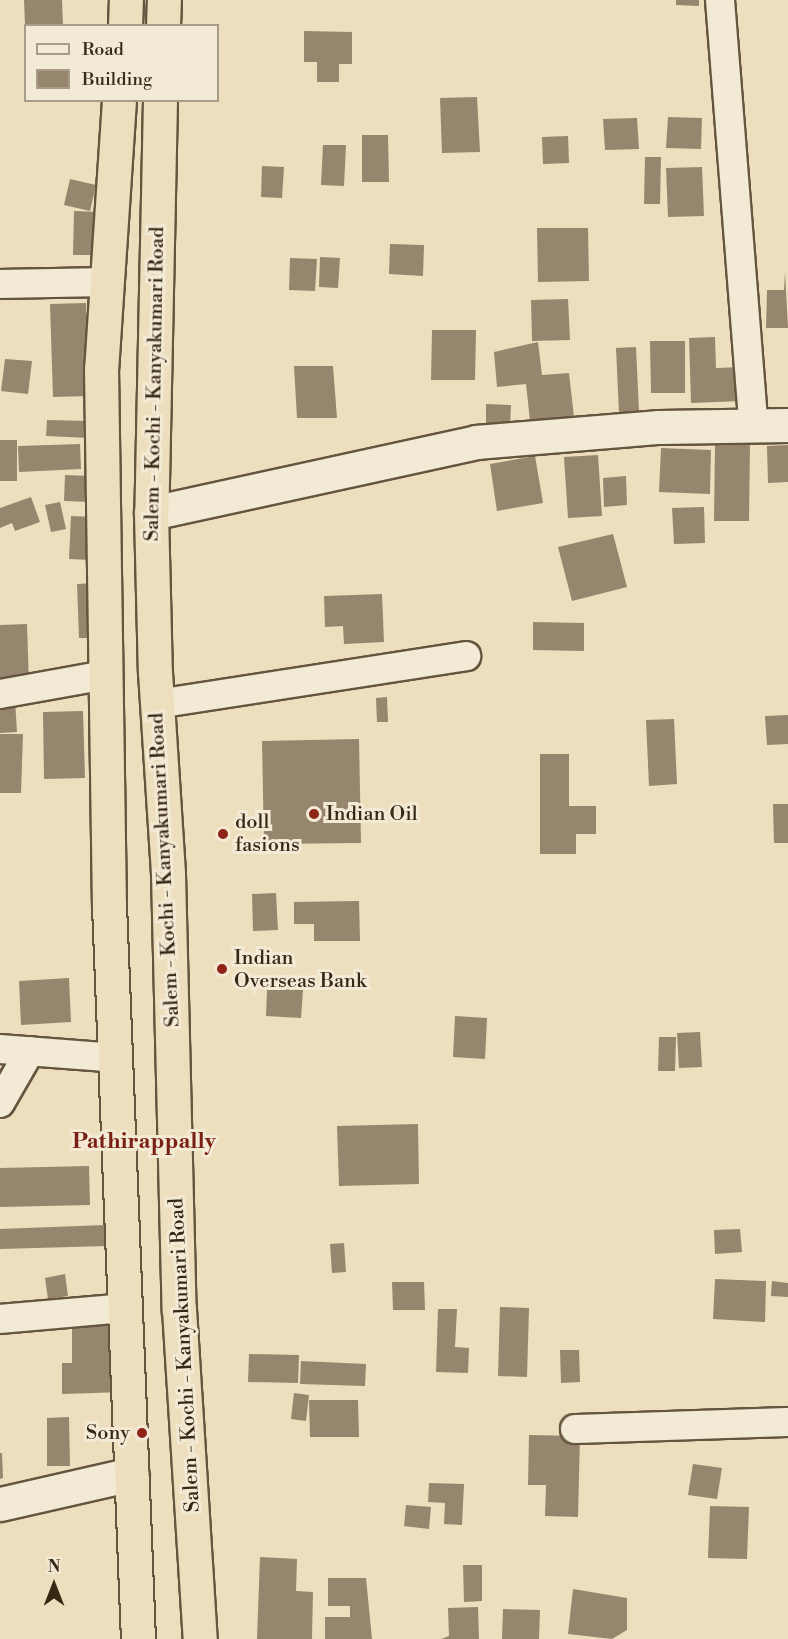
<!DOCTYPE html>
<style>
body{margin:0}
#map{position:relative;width:788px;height:1639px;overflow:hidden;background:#eddebe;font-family:"Libre Bodoni",serif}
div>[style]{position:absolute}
.building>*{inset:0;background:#96866d}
.roads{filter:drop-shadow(2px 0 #64553f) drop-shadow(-2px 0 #64553f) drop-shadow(0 2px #64553f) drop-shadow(0 -2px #64553f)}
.minor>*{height:28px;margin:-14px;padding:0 14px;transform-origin:14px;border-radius:14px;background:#f3ead5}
.secondary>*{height:33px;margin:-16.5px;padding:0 16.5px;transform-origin:16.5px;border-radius:16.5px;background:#f3ead5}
.trunk>*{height:33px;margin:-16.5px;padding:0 16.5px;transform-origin:16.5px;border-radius:16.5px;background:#eddebe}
.dots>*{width:16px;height:16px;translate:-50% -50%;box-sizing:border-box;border:3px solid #f3ead5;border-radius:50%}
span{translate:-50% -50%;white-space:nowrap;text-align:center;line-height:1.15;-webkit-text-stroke:6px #f3ead5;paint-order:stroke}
.street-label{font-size:20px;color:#372715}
.poi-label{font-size:20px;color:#372715}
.left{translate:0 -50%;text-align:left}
.right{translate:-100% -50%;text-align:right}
.quarter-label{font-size:22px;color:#7a1f14;font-weight:700}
.legend{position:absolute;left:24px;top:24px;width:195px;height:78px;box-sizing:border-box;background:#f3ead5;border:2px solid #a89c88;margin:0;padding:8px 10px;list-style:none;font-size:18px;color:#372715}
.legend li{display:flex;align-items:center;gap:12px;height:30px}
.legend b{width:30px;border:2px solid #a89c88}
.north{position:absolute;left:24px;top:1555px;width:60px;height:60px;-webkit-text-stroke:4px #f3ead5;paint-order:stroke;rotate:0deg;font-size:16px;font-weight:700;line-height:24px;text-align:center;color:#372715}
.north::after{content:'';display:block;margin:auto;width:21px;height:27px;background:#372715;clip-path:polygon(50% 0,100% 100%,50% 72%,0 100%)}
</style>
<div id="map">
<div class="building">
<i style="clip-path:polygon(24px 0,62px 0,63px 26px,25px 26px)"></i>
<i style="clip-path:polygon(676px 0,699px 0,699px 6px,676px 5px)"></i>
<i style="clip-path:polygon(304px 31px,352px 32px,352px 64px,339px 64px,339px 82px,317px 82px,317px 62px,304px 62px)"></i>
<i style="clip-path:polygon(477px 97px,480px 152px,442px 153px,440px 98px)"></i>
<i style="clip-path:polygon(668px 117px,702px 118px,701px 149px,666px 148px)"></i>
<i style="clip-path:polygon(637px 118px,639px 149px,605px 150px,603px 119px)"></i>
<i style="clip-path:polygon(362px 135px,388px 135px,389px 182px,362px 182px)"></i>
<i style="clip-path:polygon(568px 136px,569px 163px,543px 164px,542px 137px)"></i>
<i style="clip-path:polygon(323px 145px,346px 145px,344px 186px,321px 185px)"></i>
<i style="clip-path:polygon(645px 157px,661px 157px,660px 204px,644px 204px)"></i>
<i style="clip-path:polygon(262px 166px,284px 167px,282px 198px,261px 197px)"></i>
<i style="clip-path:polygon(702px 167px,704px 216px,668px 217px,666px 168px)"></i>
<i style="clip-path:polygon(70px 179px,96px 185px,90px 211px,64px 205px)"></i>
<i style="clip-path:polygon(74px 211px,100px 212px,99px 255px,73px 255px)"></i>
<i style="clip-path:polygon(537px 228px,588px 228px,589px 281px,538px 282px)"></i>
<i style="clip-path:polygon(390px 244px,424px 245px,423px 276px,389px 274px)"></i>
<i style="clip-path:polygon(320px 257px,340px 258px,338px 288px,319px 287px)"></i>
<i style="clip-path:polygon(290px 258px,317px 259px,315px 291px,289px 290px)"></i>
<i style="clip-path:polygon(785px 272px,788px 328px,766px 328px,767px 290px,784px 290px)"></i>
<i style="clip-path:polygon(568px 299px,570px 340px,532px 341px,531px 300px)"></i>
<i style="clip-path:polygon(86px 303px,89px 396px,53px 397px,50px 304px)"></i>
<i style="clip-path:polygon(432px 330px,476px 330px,475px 380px,431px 380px)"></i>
<i style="clip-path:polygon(715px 337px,716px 368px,741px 367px,743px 401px,691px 403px,689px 338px)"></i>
<i style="clip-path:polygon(650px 341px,685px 341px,685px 393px,651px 393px)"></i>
<i style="clip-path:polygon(538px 342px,542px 375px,569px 373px,574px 417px,530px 421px,526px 384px,497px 387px,494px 352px)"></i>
<i style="clip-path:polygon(636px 347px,639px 412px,619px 413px,616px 348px)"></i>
<i style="clip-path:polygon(5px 359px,32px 361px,28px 394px,1px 391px)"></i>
<i style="clip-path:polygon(294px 366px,333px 366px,337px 418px,297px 418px)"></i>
<i style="clip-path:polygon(486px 404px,511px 405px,510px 427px,486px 426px)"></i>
<i style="clip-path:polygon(47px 420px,90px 421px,89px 438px,46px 436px)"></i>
<i style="clip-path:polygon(0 440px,17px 440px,17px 481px,0 481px)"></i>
<i style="clip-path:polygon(715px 443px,750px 443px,749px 521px,714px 521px)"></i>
<i style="clip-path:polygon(80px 444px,81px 469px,19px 472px,18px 446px)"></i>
<i style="clip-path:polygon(788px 445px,788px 482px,768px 483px,767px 446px)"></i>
<i style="clip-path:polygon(661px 448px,711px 450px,710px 494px,659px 492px)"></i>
<i style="clip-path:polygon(598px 455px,602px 516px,568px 518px,564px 457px)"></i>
<i style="clip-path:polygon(535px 456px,543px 503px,497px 511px,490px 464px)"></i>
<i style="clip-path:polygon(65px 475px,90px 476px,89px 502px,64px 501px)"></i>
<i style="clip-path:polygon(626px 476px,627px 505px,604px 507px,603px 478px)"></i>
<i style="clip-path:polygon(31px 497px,40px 522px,15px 531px,12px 523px,0 528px,0 508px)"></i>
<i style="clip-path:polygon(60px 502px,66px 529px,51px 532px,45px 505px)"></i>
<i style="clip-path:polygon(704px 507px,705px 543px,674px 544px,672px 508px)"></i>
<i style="clip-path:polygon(71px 516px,93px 517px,91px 560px,69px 559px)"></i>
<i style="clip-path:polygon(613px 534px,627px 587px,572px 601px,558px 547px)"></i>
<i style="clip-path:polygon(95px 583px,97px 638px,79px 638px,77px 584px)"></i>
<i style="clip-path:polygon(382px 594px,384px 642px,344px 644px,343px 626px,325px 627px,324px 596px)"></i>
<i style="clip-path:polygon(533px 622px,584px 623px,584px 651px,533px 650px)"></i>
<i style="clip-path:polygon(27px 624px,29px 684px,0 685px,0 625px)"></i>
<i style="clip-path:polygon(387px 697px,388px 722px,377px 722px,376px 698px)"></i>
<i style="clip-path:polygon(15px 700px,17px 732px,0 733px,0 701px)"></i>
<i style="clip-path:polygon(83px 711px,85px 778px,44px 779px,43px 712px)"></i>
<i style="clip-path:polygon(788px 715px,788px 744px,767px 745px,765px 716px)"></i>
<i style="clip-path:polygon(674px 719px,677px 784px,649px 786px,646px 720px)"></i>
<i style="clip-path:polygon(0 734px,23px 734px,21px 793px,0 793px)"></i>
<i style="clip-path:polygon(359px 739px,361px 843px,264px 844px,262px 741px)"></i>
<i style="clip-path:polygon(540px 754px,569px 754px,569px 806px,596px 806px,596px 834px,576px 834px,576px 854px,540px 854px)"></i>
<i style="clip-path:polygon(773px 804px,788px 804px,788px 843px,774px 843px)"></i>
<i style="clip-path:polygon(276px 893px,278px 930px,253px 931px,252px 894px)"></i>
<i style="clip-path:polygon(359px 901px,360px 941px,314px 941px,314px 924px,294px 924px,294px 902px)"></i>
<i style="clip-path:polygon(69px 978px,71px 1022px,21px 1025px,19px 981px)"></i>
<i style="clip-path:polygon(267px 989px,303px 990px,301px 1018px,266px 1016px)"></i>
<i style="clip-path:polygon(455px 1016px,487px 1018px,485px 1059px,453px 1057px)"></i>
<i style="clip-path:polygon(700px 1032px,702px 1067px,679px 1068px,677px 1033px)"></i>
<i style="clip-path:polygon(659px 1037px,676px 1037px,675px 1071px,658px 1071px)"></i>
<i style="clip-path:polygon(418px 1124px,419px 1184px,339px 1186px,337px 1126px)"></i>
<i style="clip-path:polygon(89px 1166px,90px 1205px,0 1207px,0 1168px)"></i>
<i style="clip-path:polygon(105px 1225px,106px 1246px,0 1249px,0 1229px)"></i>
<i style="clip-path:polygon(740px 1229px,742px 1252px,715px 1254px,714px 1230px)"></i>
<i style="clip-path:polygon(344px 1243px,346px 1272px,332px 1273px,330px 1244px)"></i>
<i style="clip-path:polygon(65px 1274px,68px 1296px,48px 1299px,45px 1278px)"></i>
<i style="clip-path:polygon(715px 1279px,766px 1281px,765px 1322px,713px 1319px)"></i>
<i style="clip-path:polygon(772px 1281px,788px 1283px,788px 1297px,771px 1296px)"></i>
<i style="clip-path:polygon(392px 1282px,424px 1282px,425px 1310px,393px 1310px)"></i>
<i style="clip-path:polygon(500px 1307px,529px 1308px,527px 1377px,498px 1376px)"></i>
<i style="clip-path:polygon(438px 1309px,457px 1309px,455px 1347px,469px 1348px,468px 1373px,436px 1372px)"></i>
<i style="clip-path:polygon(123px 1324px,124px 1392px,62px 1394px,62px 1363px,72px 1363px,72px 1325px)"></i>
<i style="clip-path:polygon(560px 1350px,579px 1350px,580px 1382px,561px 1383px)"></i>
<i style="clip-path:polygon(249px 1354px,299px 1355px,298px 1383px,248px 1382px)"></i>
<i style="clip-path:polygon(301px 1361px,366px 1364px,365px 1386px,300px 1384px)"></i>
<i style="clip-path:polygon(294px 1393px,309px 1395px,306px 1421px,291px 1419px)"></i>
<i style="clip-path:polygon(309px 1400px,358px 1400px,359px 1437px,310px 1437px)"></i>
<i style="clip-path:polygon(69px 1417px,70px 1466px,47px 1466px,47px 1418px)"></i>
<i style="clip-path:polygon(529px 1435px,580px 1436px,578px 1517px,545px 1516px,546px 1485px,528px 1485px)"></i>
<i style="clip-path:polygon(0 1453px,2px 1453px,3px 1478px,0 1479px)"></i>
<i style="clip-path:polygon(693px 1464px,722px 1468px,717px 1499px,688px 1495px)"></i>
<i style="clip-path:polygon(429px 1483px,464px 1484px,462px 1525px,444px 1524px,445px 1503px,428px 1502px)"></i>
<i style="clip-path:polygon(406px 1505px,431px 1507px,429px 1529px,404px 1526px)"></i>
<i style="clip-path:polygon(710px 1506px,749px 1507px,747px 1559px,708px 1558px)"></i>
<i style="clip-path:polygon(260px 1557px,297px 1559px,296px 1591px,313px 1592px,312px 1639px,257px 1639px)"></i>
<i style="clip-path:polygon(463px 1565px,482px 1565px,482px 1601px,464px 1602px)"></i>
<i style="clip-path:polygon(328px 1578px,366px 1578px,372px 1639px,325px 1639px,325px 1617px,350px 1617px,350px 1606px,328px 1606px)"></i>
<i style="clip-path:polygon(573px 1589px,627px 1598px,627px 1630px,612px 1639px,568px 1634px)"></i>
<i style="clip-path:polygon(478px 1607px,479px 1639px,441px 1639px,449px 1636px,448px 1608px)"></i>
<i style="clip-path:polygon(503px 1609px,540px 1610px,539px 1639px,502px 1639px)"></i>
</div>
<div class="roads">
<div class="minor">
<i style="left:720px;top:0;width:424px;rotate:85.5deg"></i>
<i style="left:0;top:284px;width:107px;rotate:-1.1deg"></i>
<i style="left:0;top:694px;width:108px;rotate:-10.2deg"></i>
<i style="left:157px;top:704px;width:313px;rotate:-8.8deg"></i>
<i style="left:0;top:1049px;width:116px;rotate:4.4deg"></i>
<i style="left:0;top:1103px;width:60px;rotate:-60deg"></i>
<i style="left:0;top:1319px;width:125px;rotate:-5deg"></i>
<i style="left:575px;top:1429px;width:213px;rotate:-1.9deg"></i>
</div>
<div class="secondary">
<i style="left:151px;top:513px;width:333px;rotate:-12.3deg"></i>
<i style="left:476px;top:442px;width:184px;rotate:-4.7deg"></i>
<i style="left:659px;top:427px;width:129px;rotate:-0.9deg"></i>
<i style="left:0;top:1504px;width:135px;rotate:-12.8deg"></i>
</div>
<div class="trunk">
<i style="left:125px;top:26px;width:26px;rotate:-88deg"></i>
<i style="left:163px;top:26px;width:26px;rotate:-88deg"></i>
<i style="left:119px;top:100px;width:269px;rotate:93.8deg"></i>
<i style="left:101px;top:368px;width:537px;rotate:89.15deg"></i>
<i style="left:109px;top:905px;width:735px;rotate:87.74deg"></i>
<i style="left:160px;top:100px;width:413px;rotate:91.2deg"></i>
<i style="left:151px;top:513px;width:159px;rotate:88.6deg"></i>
<i style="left:155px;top:672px;width:202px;rotate:86.3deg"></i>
<i style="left:168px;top:874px;width:435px;rotate:88.6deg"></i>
<i style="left:179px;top:1309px;width:331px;rotate:86.4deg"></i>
</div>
</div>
<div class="dots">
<i style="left:314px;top:814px;background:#8f2418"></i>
<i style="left:223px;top:834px;background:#8f2418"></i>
<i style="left:222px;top:969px;background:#8f2418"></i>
<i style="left:142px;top:1433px;background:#8f2418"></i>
</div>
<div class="street-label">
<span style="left:155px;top:384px;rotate:-89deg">Salem - Kochi - Kanyakumari Road</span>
<span style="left:165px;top:870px;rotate:-93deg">Salem - Kochi - Kanyakumari Road</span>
<span style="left:185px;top:1355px;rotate:-93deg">Salem - Kochi - Kanyakumari Road</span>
</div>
<div class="poi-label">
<span class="left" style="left:326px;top:814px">Indian Oil</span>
<span class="left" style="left:235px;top:834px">doll<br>fasions</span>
<span class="left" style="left:234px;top:970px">Indian<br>Overseas Bank</span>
<span class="right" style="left:130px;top:1433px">Sony</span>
</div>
<div class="quarter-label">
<span style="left:144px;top:1142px">Pathirappally</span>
</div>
<ul class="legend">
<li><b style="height:8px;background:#f3ead5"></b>Road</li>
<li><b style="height:16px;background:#96866d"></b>Building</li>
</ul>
<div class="north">N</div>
</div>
